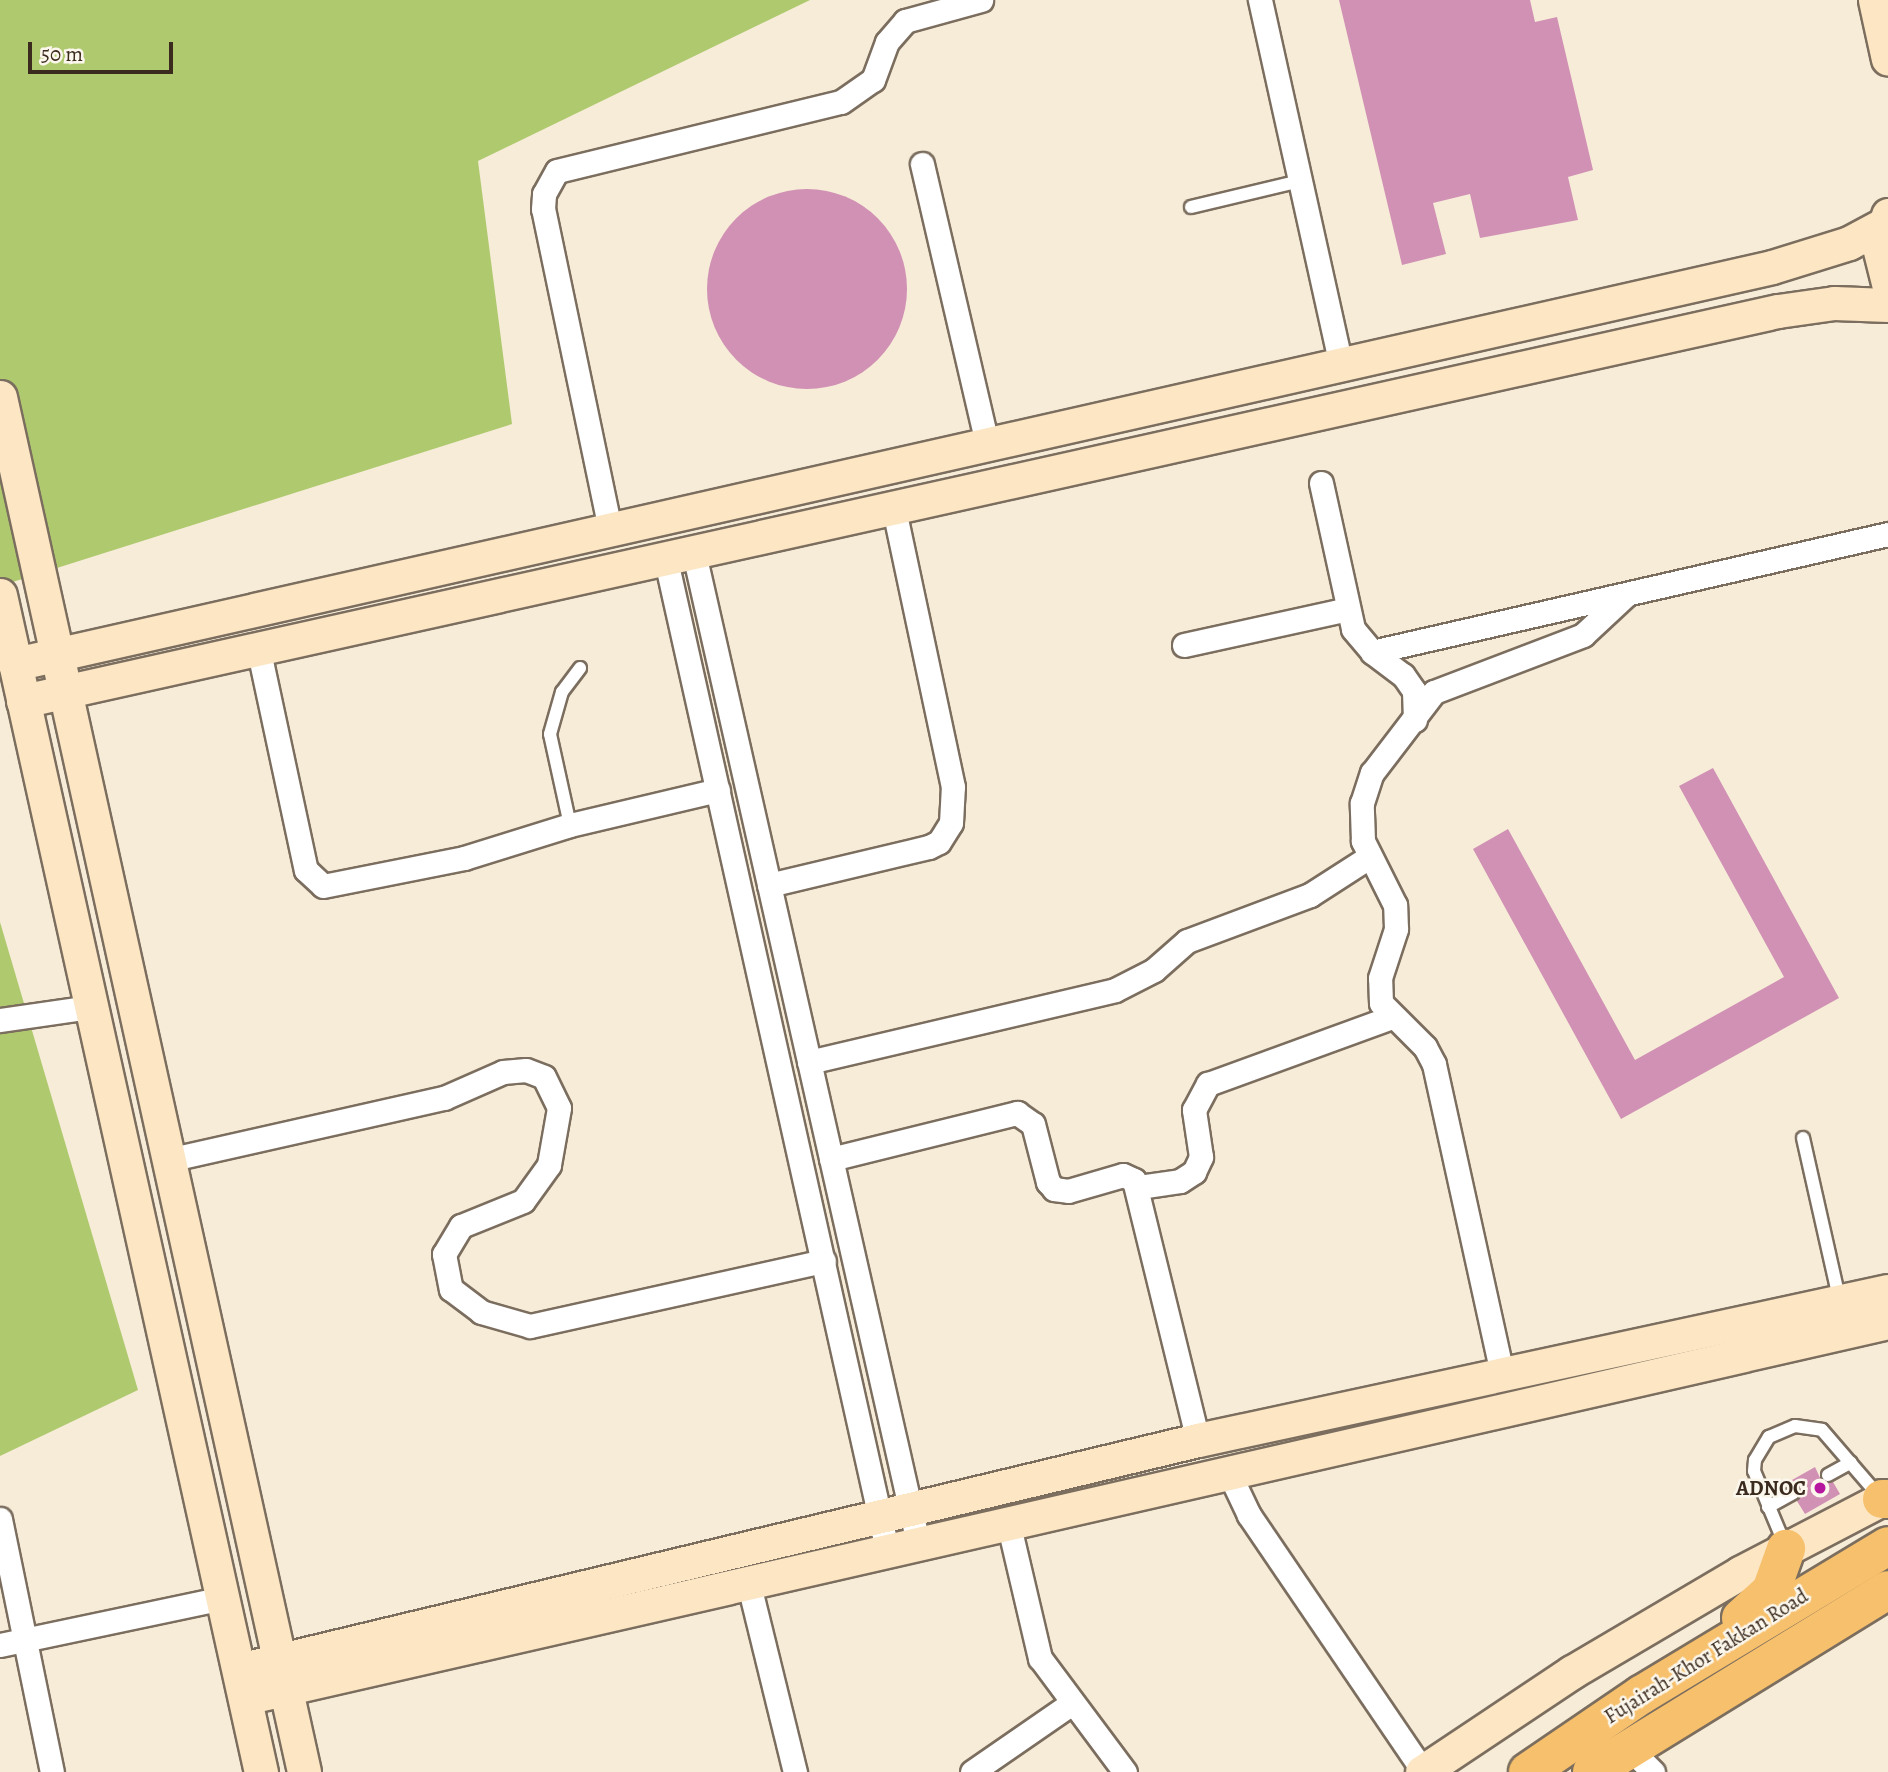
<!DOCTYPE html>
<style>
body{margin:0}
#map{position:relative;width:1888px;height:1772px;overflow:hidden;background:#f6ecd7;font-family:Alegreya,serif}
div>[style]{position:absolute}
.green>*{inset:0;background:#afc96f}
.building>*{inset:0;background:#d091b4}
.round{border-radius:50%}
.roads{filter:drop-shadow(2px 0 #7c6e5f) drop-shadow(-2px 0 #7c6e5f) drop-shadow(0 2px #7c6e5f) drop-shadow(0 -2px #7c6e5f)}
.lane>*{height:12px;margin:-6px;padding:0 6px;transform-origin:6px;border-radius:6px;background:#fff}
.street>*{height:23px;margin:-11.5px;padding:0 11.5px;transform-origin:11.5px;border-radius:11.5px;background:#fff}
.secondary>*{height:33px;margin:-16.5px;padding:0 16.5px;transform-origin:16.5px;border-radius:16.5px;background:#fce6c4}
.highway>*{height:38px;margin:-19px;padding:0 19px;transform-origin:19px;border-radius:19px;background:#f7c06c}
.dots>*{width:19px;height:19px;translate:-50% -50%;box-sizing:border-box;border:4px solid #fbf7ec;border-radius:50%}
span{translate:-50% -50%;white-space:nowrap;text-align:center;line-height:1.15;-webkit-text-stroke:5px #fbf7ec;paint-order:stroke}
.poi-label{font-size:21px;color:#3b2a1e;font-weight:700}
.right{translate:-100% -50%;text-align:right}
.street-label{font-size:21px;color:#3b2a1e}
.scale{position:absolute;left:28px;top:42px;width:145px;height:32px;box-sizing:border-box;border:4px solid #3b2a1e;border-top:0;padding-left:9px;font-size:21px;line-height:24px;white-space:nowrap;color:#3b2a1e;-webkit-text-stroke:5px #fbf7ec;paint-order:stroke}
</style>
<div id="map">
<div class="green">
<i style="clip-path:polygon(0 0,810px 0,478px 161px,512px 424px,0 586px)"></i>
<i style="clip-path:polygon(0 922px,138px 1390px,0 1456px)"></i>
</div>
<div class="building">
<i style="clip-path:polygon(1339px 0,1530px 0,1535px 22px,1557px 17px,1593px 170px,1568px 177px,1578px 220px,1480px 238px,1470px 194px,1433px 203px,1446px 254px,1402px 265px)"></i>
<i class="round" style="left:707px;top:189px;width:200px;height:200px"></i>
<i style="clip-path:polygon(1713px 768px,1839px 998px,1621px 1119px,1473px 849px,1508px 829px,1635px 1060px,1784px 977px,1679px 786px)"></i>
<i style="clip-path:polygon(1815px 1467px,1821px 1480px,1833px 1482px,1840px 1494px,1805px 1514px,1797px 1501px,1801px 1489px,1792px 1480px)"></i>
</div>
<div class="roads">
<div class="lane">
<i style="left:1191px;top:207px;width:112px;rotate:-13.4deg"></i>
<i style="left:570px;top:825px;width:93px;rotate:-102.4deg"></i>
<i style="left:550px;top:734px;width:44px;rotate:-74.1deg"></i>
<i style="left:562px;top:692px;width:30px;rotate:-53deg"></i>
<i style="left:1803px;top:1138px;width:168px;rotate:77.3deg"></i>
<i style="left:1828px;top:1475px;width:26px;rotate:-29deg"></i>
<i style="left:1768px;top:1507px;width:29px;rotate:-29deg"></i>
<i style="left:1785px;top:1545px;width:80px;rotate:-112.7deg"></i>
<i style="left:1754px;top:1471px;width:11px;rotate:-85deg"></i>
<i style="left:1755px;top:1460px;width:27px;rotate:-59deg"></i>
<i style="left:1769px;top:1437px;width:28px;rotate:-23deg"></i>
<i style="left:1795px;top:1426px;width:27px;rotate:8deg"></i>
<i style="left:1822px;top:1430px;width:87px;rotate:49.2deg"></i>
</div>
<div class="street">
<i style="left:1260px;top:0;width:374px;rotate:77.5deg"></i>
<i style="left:922px;top:164px;width:291px;rotate:76.9deg"></i>
<i style="left:1321px;top:483px;width:149px;rotate:77.6deg"></i>
<i style="left:1353px;top:629px;width:30px;rotate:50deg"></i>
<i style="left:1372px;top:652px;width:529px;rotate:-12.88deg"></i>
<i style="left:610px;top:529px;width:327px;rotate:-101.8deg"></i>
<i style="left:543px;top:209px;width:15px;rotate:-86deg"></i>
<i style="left:544px;top:194px;width:26px;rotate:-61deg"></i>
<i style="left:557px;top:171px;width:292px;rotate:-13.7deg"></i>
<i style="left:841px;top:102px;width:39px;rotate:-35deg"></i>
<i style="left:873px;top:80px;width:40px;rotate:-69.8deg"></i>
<i style="left:887px;top:42px;width:28px;rotate:-49deg"></i>
<i style="left:905px;top:21px;width:79px;rotate:-15.4deg"></i>
<i style="left:693px;top:549px;width:1023px;rotate:77.24deg"></i>
<i style="left:665px;top:556px;width:1023px;rotate:77.4deg"></i>
<i style="left:1184px;top:645px;width:168px;rotate:-12.4deg"></i>
<i style="left:258px;top:647px;width:228px;rotate:77.9deg"></i>
<i style="left:306px;top:870px;width:23px;rotate:43deg"></i>
<i style="left:323px;top:886px;width:144px;rotate:-11.2deg"></i>
<i style="left:464px;top:858px;width:111px;rotate:-17.3deg"></i>
<i style="left:570px;top:825px;width:152px;rotate:-13.3deg"></i>
<i style="left:1372px;top:652px;width:39px;rotate:37deg"></i>
<i style="left:1403px;top:675px;width:19px;rotate:55deg"></i>
<i style="left:1414px;top:691px;width:29px;rotate:88deg"></i>
<i style="left:769px;top:885px;width:164px;rotate:-13.4deg"></i>
<i style="left:929px;top:847px;width:11px;rotate:-27deg"></i>
<i style="left:939px;top:842px;width:22px;rotate:-58deg"></i>
<i style="left:951px;top:823px;width:36px;rotate:-87deg"></i>
<i style="left:953px;top:787px;width:288px;rotate:-102deg"></i>
<i style="left:0;top:1020px;width:91px;rotate:-8.2deg"></i>
<i style="left:809px;top:1062px;width:314px;rotate:-13.2deg"></i>
<i style="left:1115px;top:990px;width:44px;rotate:-27.1deg"></i>
<i style="left:1154px;top:970px;width:44px;rotate:-41.3deg"></i>
<i style="left:1187px;top:941px;width:131px;rotate:-20.5deg"></i>
<i style="left:1310px;top:895px;width:70px;rotate:-32.8deg"></i>
<i style="left:831px;top:1159px;width:192px;rotate:-13.9deg"></i>
<i style="left:1017px;top:1113px;width:19px;rotate:35deg"></i>
<i style="left:1033px;top:1124px;width:60px;rotate:75.5deg"></i>
<i style="left:1048px;top:1182px;width:9px;rotate:49deg"></i>
<i style="left:1054px;top:1189px;width:14px;rotate:8deg"></i>
<i style="left:1068px;top:1191px;width:57px;rotate:-16.2deg"></i>
<i style="left:1123px;top:1175px;width:12px;rotate:24deg"></i>
<i style="left:1134px;top:1180px;width:268px;rotate:76.2deg"></i>
<i style="left:168px;top:1160px;width:283px;rotate:-12.7deg"></i>
<i style="left:444px;top:1098px;width:64px;rotate:-23.8deg"></i>
<i style="left:503px;top:1072px;width:23px;rotate:-5deg"></i>
<i style="left:526px;top:1070px;width:19px;rotate:21deg"></i>
<i style="left:544px;top:1077px;width:34px;rotate:64deg"></i>
<i style="left:559px;top:1108px;width:58px;rotate:100deg"></i>
<i style="left:549px;top:1165px;width:44px;rotate:125.8deg"></i>
<i style="left:523px;top:1201px;width:67px;rotate:158deg"></i>
<i style="left:461px;top:1226px;width:33px;rotate:121deg"></i>
<i style="left:444px;top:1254px;width:36px;rotate:79deg"></i>
<i style="left:451px;top:1289px;width:38px;rotate:37deg"></i>
<i style="left:481px;top:1312px;width:51px;rotate:15.9deg"></i>
<i style="left:530px;top:1326px;width:301px;rotate:-12.5deg"></i>
<i style="left:1139px;top:1187px;width:41px;rotate:-8.3deg"></i>
<i style="left:1180px;top:1181px;width:17px;rotate:-33deg"></i>
<i style="left:1194px;top:1172px;width:17px;rotate:-65deg"></i>
<i style="left:1201px;top:1157px;width:48px;rotate:-98.5deg"></i>
<i style="left:1194px;top:1110px;width:30px;rotate:-62deg"></i>
<i style="left:1208px;top:1084px;width:196px;rotate:-20deg"></i>
<i style="left:1503px;top:1378px;width:321px;rotate:-102.4deg"></i>
<i style="left:1434px;top:1064px;width:19px;rotate:-118deg"></i>
<i style="left:1425px;top:1047px;width:62px;rotate:-135deg"></i>
<i style="left:1381px;top:1003px;width:25px;rotate:-92deg"></i>
<i style="left:1380px;top:978px;width:52px;rotate:-71.9deg"></i>
<i style="left:1396px;top:929px;width:24px;rotate:-92deg"></i>
<i style="left:1395px;top:905px;width:72px;rotate:-116.6deg"></i>
<i style="left:1363px;top:841px;width:38px;rotate:-92deg"></i>
<i style="left:1362px;top:803px;width:32px;rotate:-72deg"></i>
<i style="left:1372px;top:773px;width:102px;rotate:-52.6deg"></i>
<i style="left:1434px;top:692px;width:160px;rotate:-20.9deg"></i>
<i style="left:1583px;top:635px;width:59px;rotate:-42.9deg"></i>
<i style="left:1230px;top:1475px;width:44px;rotate:64.6deg"></i>
<i style="left:1249px;top:1515px;width:310px;rotate:55.8deg"></i>
<i style="left:0;top:1519px;width:258px;rotate:78.4deg"></i>
<i style="left:1009px;top:1526px;width:136px;rotate:76.8deg"></i>
<i style="left:1040px;top:1658px;width:142px;rotate:53.3deg"></i>
<i style="left:749px;top:1585px;width:193px;rotate:76.2deg"></i>
<i style="left:0;top:1645px;width:228px;rotate:-11.9deg"></i>
<i style="left:1629px;top:1748px;width:34px;rotate:45deg"></i>
<i style="left:972px;top:1772px;width:121px;rotate:-34.6deg"></i>
</div>
<div class="secondary">
<i style="left:1875px;top:0;width:60px;rotate:77.6deg"></i>
<i style="left:1888px;top:215px;width:33px;rotate:106deg"></i>
<i style="left:1879px;top:247px;width:38px;rotate:76deg"></i>
<i style="left:0;top:397px;width:1408px;rotate:77.53deg"></i>
<i style="left:0;top:595px;width:1206px;rotate:77.5deg"></i>
<i style="left:15px;top:664px;width:1801px;rotate:-12.73deg"></i>
<i style="left:1772px;top:267px;width:81px;rotate:-17.3deg"></i>
<i style="left:1849px;top:243px;width:38px;rotate:-28deg"></i>
<i style="left:23px;top:701px;width:1798px;rotate:-12.53deg"></i>
<i style="left:1778px;top:311px;width:57px;rotate:-8.1deg"></i>
<i style="left:1834px;top:303px;width:54px;rotate:2.1deg"></i>
<i style="left:239px;top:1670px;width:986px;rotate:-13.49deg"></i>
<i style="left:1198px;top:1440px;width:706px;rotate:-12.19deg"></i>
<i style="left:245px;top:1698px;width:1685px;rotate:-12.89deg"></i>
<i style="left:1422px;top:1772px;width:180px;rotate:-33.7deg"></i>
<i style="left:1572px;top:1672px;width:195px;rotate:-30.5deg"></i>
<i style="left:1740px;top:1573px;width:167px;rotate:-27.5deg"></i>
</div>
<div class="highway">
<i style="left:1882px;top:1499px;width:6px"></i>
<i style="left:1741px;top:1618px;width:40px;rotate:-42deg"></i>
<i style="left:1771px;top:1591px;width:45px;rotate:-70.3deg"></i>
<i style="left:1528px;top:1772px;width:137px;rotate:-34.3deg"></i>
<i style="left:1641px;top:1695px;width:288px;rotate:-31.1deg"></i>
<i style="left:1592px;top:1772px;width:347px;rotate:-31.6deg"></i>
</div>
</div>
<div class="dots">
<i style="left:1820px;top:1488px;background:#b5179e"></i>
</div>
<div class="poi-label">
<span class="right" style="left:1806px;top:1488px">ADNOC</span>
</div>
<div class="street-label">
<span style="left:1706px;top:1656px;rotate:-32deg">Fujairah-Khor Fakkan Road</span>
</div>
<div class="scale">50 m</div>
</div>
